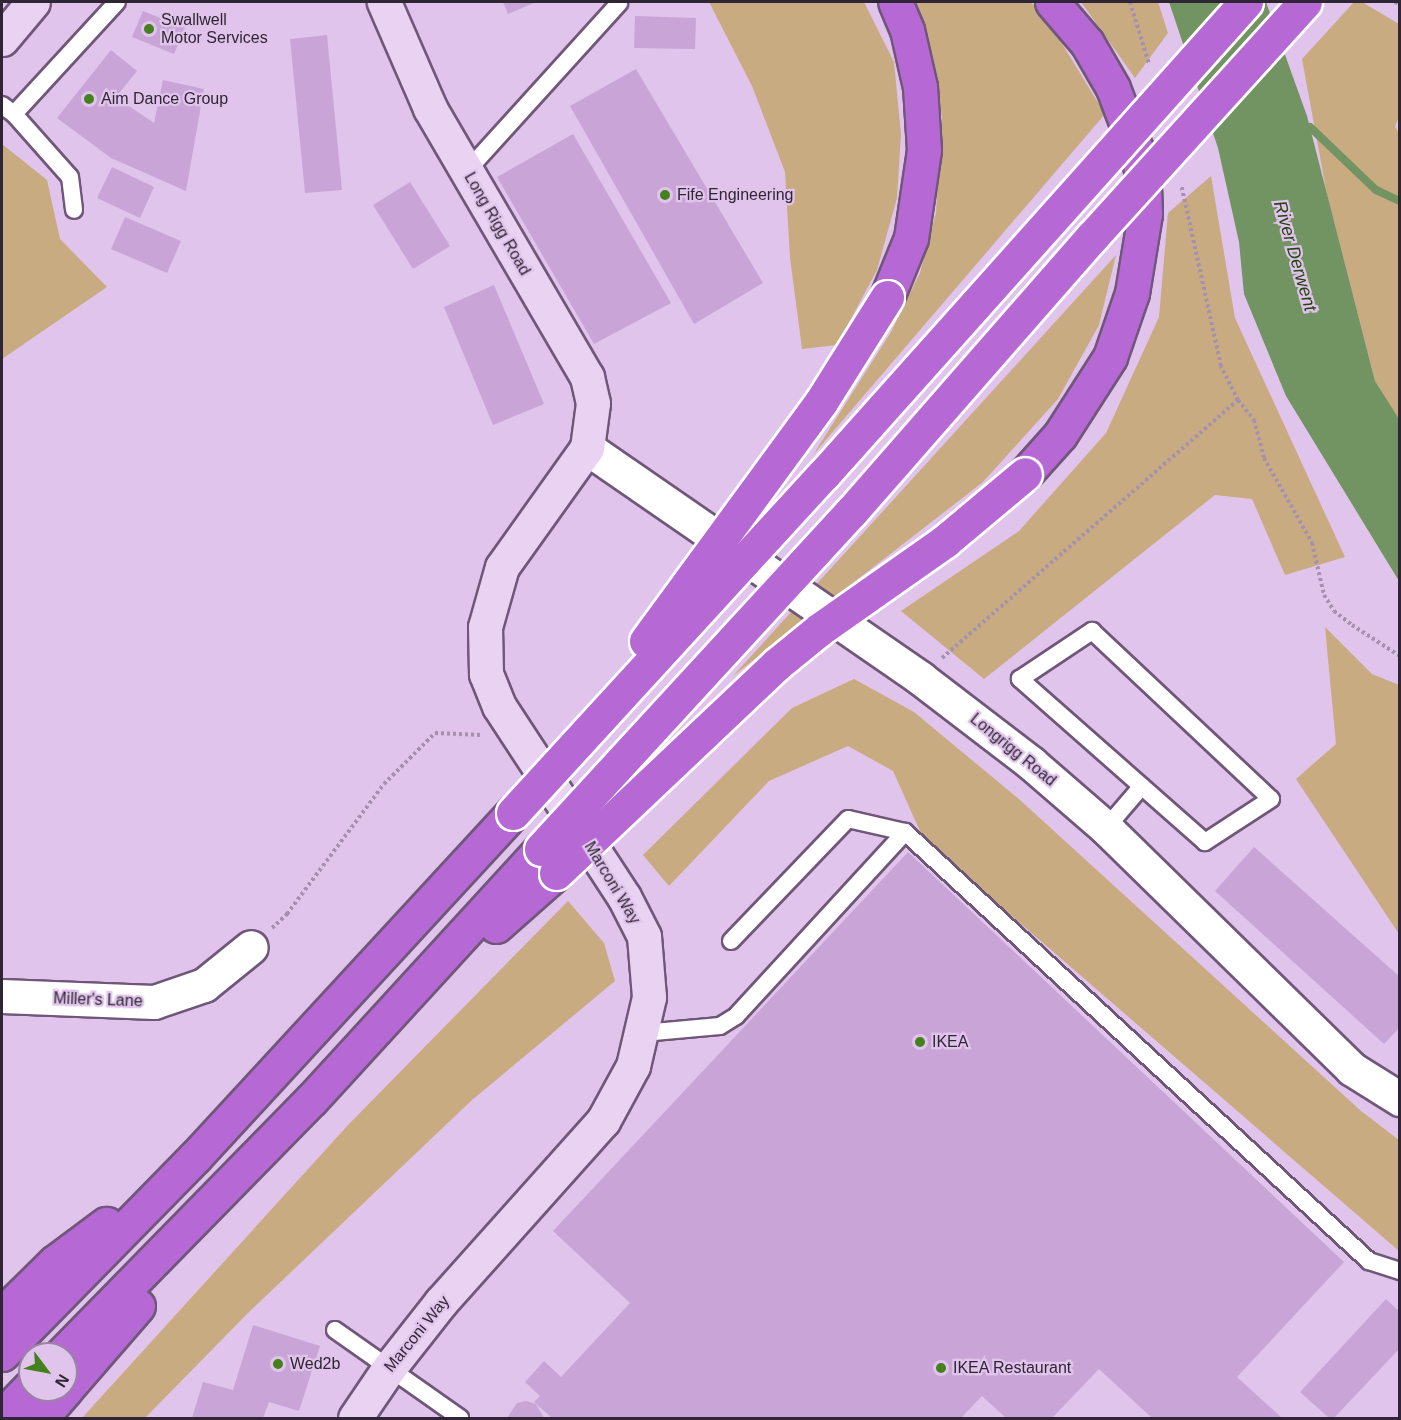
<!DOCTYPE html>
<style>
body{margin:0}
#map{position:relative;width:1401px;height:1420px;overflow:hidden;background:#e0c4eb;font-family:Arial,sans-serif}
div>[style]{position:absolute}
.green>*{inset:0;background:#c9ab82}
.water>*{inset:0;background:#729362}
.stream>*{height:8px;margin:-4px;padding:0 4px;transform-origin:4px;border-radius:4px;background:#729362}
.building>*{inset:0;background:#c9a5d7}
.path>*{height:4px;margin-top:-2px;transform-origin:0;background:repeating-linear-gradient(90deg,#a690af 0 3px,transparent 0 6px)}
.roads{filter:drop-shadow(2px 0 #70577a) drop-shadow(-2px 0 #70577a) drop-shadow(0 2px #70577a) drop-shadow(0 -2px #70577a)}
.lane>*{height:16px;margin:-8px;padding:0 8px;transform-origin:8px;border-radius:8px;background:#fff}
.street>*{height:33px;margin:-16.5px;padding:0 16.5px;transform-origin:16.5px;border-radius:16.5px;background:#fff}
.secondary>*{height:33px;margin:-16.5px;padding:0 16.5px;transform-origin:16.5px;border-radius:16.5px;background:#e9d2f2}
.highway>*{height:33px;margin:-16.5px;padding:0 16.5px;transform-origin:16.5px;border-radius:16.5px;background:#b668d4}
.bridges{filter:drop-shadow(2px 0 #fff) drop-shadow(-2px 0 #fff) drop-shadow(0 2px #fff) drop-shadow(0 -2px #fff)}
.highway-bridge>*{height:33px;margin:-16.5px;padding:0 16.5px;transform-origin:16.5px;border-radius:16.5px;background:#b668d4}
.dots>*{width:16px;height:16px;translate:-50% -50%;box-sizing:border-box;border:3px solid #e0c4eb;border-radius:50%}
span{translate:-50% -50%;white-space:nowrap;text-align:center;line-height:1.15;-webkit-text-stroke:4.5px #e0c4eb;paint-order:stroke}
.poi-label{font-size:16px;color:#302534}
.left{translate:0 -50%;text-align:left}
.street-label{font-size:16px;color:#302534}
.water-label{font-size:18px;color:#244510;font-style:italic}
.frame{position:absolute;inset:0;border:3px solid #302534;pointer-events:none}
.north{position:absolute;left:18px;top:1342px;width:60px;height:60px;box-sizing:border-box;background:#e0c4eb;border:2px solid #9a84a2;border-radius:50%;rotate:122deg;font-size:16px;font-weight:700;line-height:24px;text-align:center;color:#302534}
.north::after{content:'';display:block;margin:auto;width:21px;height:27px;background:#44801d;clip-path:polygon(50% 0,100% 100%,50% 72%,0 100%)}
</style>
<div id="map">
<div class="green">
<i style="clip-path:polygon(709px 2px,864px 2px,894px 62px,901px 134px,897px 198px,877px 270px,837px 345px,802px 349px,790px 258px,785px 172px,752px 86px)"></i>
<i style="clip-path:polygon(911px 2px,1030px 2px,1042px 11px,1105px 114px,813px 455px,891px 332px,920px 273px,936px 213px,942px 118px,935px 68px)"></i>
<i style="clip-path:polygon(1081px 2px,1158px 2px,1168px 33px,1135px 78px)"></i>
<i style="clip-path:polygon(1354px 2px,1362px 2px,1399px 24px,1400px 113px,1395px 127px,1400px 134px,1399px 420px,1375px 381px,1327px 195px,1302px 59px)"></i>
<i style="clip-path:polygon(2px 144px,47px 180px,60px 239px,107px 287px,2px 359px)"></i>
<i style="clip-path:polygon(1211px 176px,1235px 318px,1345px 557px,1285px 575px,1252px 499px,1215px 495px,984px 679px,901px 611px,1019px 531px,1106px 433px,1159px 317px,1168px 213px)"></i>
<i style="clip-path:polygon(1116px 255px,1099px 325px,1058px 399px,983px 482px,733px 676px)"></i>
<i style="clip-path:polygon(1325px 627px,1372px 674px,1399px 685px,1399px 934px,1296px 779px,1336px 744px)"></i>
<i style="clip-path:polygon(854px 679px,914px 712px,1020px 800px,1361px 1111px,1399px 1140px,1399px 1251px,924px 840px,893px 771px,848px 746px,769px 781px,669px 886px,643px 855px,792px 708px)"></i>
<i style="clip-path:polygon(568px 901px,604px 943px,615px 981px,472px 1100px,248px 1313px,145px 1418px,82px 1418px,349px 1124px)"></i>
</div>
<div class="water">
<i style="clip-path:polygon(1169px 2px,1266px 2px,1307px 116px,1375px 381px,1399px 419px,1399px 581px,1286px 396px,1244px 294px,1239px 242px,1218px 148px)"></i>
</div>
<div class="stream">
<i style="left:1310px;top:127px;width:91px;rotate:43.7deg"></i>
<i style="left:1376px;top:190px;width:26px;rotate:25deg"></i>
</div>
<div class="building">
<i style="clip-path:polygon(503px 2px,536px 2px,508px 14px)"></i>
<i style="clip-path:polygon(143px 11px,185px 28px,174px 54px,132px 37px)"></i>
<i style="clip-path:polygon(635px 16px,696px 18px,695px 49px,634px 48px)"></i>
<i style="clip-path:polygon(327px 35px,342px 190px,305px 193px,290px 39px)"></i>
<i style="clip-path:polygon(111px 50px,137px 71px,116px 97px,154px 123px,163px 80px,204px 89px,186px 191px,111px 158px,57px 118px)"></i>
<i style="clip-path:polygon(636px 69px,763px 283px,694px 324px,570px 106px)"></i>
<i style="clip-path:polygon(573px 134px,671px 303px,594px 344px,497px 177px)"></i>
<i style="clip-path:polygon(112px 167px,154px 187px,140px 218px,97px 198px)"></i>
<i style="clip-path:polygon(410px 182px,450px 246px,413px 269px,373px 205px)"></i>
<i style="clip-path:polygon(125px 217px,181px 241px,167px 273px,111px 249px)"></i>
<i style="clip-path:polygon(494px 285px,544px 404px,493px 425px,444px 307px)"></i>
<i style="clip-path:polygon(1254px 847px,1400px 977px,1400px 1027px,1384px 1044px,1215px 891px)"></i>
<i style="clip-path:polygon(908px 852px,1344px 1262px,1237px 1377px,1282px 1418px,1152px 1418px,1099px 1369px,1052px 1418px,1006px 1418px,982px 1396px,961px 1418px,552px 1418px,534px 1402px,540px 1396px,525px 1382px,544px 1361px,561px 1377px,630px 1303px,553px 1231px)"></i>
<i style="clip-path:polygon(1386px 1299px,1400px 1312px,1400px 1348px,1334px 1418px,1329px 1418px,1300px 1392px)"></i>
<i style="clip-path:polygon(253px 1325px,320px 1346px,299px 1411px,269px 1402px,263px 1418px,192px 1418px,203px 1382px,233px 1390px)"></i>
<i style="clip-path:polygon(526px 1401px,536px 1404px,544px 1418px,507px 1418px,517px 1403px)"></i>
</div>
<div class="path">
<i style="left:1130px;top:2px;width:65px;rotate:73deg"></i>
<i style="left:1395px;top:2px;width:6px;rotate:31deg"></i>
<i style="left:1238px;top:400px;width:26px;rotate:51deg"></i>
<i style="left:1254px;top:420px;width:39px;rotate:75deg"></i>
<i style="left:1264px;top:458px;width:98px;rotate:60.5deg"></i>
<i style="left:1312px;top:543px;width:53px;rotate:77deg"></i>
<i style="left:1324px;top:595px;width:19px;rotate:58deg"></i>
<i style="left:1334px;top:611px;width:23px;rotate:38deg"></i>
<i style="left:1352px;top:625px;width:57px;rotate:32.9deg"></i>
<i style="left:942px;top:658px;width:393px;rotate:-41.1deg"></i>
<i style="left:1238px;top:400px;width:38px;rotate:-117deg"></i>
<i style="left:1221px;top:366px;width:186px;rotate:-102.4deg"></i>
<i style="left:272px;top:928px;width:21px;rotate:-43deg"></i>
<i style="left:287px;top:914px;width:162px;rotate:-53.3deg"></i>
<i style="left:384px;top:784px;width:72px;rotate:-45deg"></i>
<i style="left:435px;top:733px;width:47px;rotate:2.4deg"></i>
</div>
<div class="roads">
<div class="lane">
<i style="left:2px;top:105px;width:15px;rotate:37deg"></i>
<i style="left:14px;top:114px;width:152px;rotate:-47.4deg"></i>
<i style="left:14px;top:114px;width:84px;rotate:48.4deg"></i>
<i style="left:70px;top:177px;width:33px;rotate:83deg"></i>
<i style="left:466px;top:172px;width:228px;rotate:-47.8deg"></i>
<i style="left:1092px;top:631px;width:245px;rotate:43.2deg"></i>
<i style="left:1271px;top:799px;width:79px;rotate:146.9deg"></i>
<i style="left:1205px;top:842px;width:247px;rotate:-138.6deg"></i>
<i style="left:1020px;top:679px;width:87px;rotate:-33.7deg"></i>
<i style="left:1106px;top:828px;width:55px;rotate:-49.4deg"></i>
<i style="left:905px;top:832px;width:632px;rotate:42.76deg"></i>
<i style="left:1369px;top:1261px;width:33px;rotate:18deg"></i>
<i style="left:643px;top:1033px;width:77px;rotate:-5.2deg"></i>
<i style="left:720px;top:1026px;width:19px;rotate:-32deg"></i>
<i style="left:736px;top:1016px;width:250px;rotate:-47.4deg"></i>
<i style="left:905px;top:832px;width:58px;rotate:-167.2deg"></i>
<i style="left:848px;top:819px;width:169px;rotate:133.8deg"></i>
<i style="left:335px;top:1330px;width:153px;rotate:35.1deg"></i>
</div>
<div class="street">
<i style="left:587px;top:448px;width:405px;rotate:34.6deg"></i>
<i style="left:920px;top:678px;width:140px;rotate:37.4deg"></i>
<i style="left:1031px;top:763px;width:99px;rotate:40.9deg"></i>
<i style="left:1106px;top:828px;width:344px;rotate:44.4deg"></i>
<i style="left:1352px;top:1069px;width:57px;rotate:32deg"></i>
<i style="left:2px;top:996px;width:152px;rotate:2.3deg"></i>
<i style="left:154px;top:1002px;width:53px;rotate:-18.8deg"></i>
<i style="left:204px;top:985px;width:60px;rotate:-39deg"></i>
</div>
<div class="secondary">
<i style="left:2px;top:39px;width:48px;rotate:-50deg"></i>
<i style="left:355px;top:1418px;width:60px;rotate:-55.8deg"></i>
<i style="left:389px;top:1368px;width:84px;rotate:-51.8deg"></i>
<i style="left:441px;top:1302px;width:243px;rotate:-48.2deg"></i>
<i style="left:603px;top:1121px;width:63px;rotate:-61.4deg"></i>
<i style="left:633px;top:1066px;width:71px;rotate:-76.9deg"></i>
<i style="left:649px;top:997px;width:61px;rotate:-94.7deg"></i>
<i style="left:644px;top:936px;width:44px;rotate:-117.1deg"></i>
<i style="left:624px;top:897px;width:228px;rotate:-123.2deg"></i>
<i style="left:499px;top:706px;width:35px;rotate:-112deg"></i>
<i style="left:486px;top:674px;width:47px;rotate:-91.2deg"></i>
<i style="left:485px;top:627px;width:62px;rotate:-74.2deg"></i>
<i style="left:502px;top:567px;width:146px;rotate:-54.5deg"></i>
<i style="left:587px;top:448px;width:45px;rotate:-82.4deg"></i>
<i style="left:593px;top:403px;width:27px;rotate:-103deg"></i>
<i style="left:587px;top:377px;width:311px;rotate:-120.3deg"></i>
<i style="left:430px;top:108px;width:116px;rotate:-113.5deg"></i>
</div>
<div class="highway">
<i style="left:887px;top:297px;width:64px;rotate:-67.9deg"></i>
<i style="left:911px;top:238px;width:89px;rotate:-81.6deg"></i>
<i style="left:924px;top:150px;width:63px;rotate:-93.6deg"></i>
<i style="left:920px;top:87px;width:58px;rotate:-102.8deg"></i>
<i style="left:907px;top:30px;width:30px;rotate:-113deg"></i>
<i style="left:1025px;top:474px;width:52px;rotate:-48.1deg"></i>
<i style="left:1060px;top:435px;width:93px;rotate:-57.3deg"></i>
<i style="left:1110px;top:357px;width:68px;rotate:-71deg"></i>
<i style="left:1132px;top:293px;width:80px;rotate:-80.7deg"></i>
<i style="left:1145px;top:214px;width:31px;rotate:-92deg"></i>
<i style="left:1144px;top:183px;width:35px;rotate:-103deg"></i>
<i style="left:1136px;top:149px;width:65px;rotate:-110.7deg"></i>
<i style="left:1113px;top:88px;width:52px;rotate:-120deg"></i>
<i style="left:1087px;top:43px;width:54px;rotate:-130.5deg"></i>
<i style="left:496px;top:926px;width:80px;rotate:-41.5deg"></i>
<i style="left:2px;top:1314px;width:74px;rotate:-44.5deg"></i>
<i style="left:55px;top:1262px;width:64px;rotate:-36.7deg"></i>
<i style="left:2px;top:1354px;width:277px;rotate:-45.6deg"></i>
<i style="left:196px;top:1156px;width:467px;rotate:-47.3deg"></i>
<i style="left:62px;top:1354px;width:357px;rotate:-45.6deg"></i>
<i style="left:312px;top:1099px;width:339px;rotate:-47.5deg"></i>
<i style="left:66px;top:1389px;width:110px;rotate:-49.1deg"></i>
<i style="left:2px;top:1416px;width:40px;rotate:-46deg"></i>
<i style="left:41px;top:1418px;width:37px;rotate:-49deg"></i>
</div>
</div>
<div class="bridges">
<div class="highway-bridge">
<i style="left:646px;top:641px;width:296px;rotate:-53.8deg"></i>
<i style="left:821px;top:402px;width:124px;rotate:-57.8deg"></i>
<i style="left:513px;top:813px;width:460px;rotate:-47.5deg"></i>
<i style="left:824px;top:474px;width:633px;rotate:-48.2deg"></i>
<i style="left:541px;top:849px;width:459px;rotate:-47.4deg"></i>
<i style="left:852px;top:511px;width:364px;rotate:-48.8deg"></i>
<i style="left:1092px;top:237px;width:317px;rotate:-47.8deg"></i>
<i style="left:556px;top:873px;width:304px;rotate:-43.4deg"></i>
<i style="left:777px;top:664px;width:55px;rotate:-39.1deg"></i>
<i style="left:820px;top:629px;width:153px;rotate:-35.1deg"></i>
<i style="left:945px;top:541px;width:104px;rotate:-39.9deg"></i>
</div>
</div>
<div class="dots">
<i style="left:149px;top:29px;background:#44801d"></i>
<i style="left:89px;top:99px;background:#44801d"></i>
<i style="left:665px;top:195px;background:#44801d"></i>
<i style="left:920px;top:1042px;background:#44801d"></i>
<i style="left:278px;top:1364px;background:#44801d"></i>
<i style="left:941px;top:1368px;background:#44801d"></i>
</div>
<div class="poi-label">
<span class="left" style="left:161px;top:29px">Swallwell<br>Motor Services</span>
<span class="left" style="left:101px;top:99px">Aim Dance Group</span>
<span class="left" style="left:677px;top:195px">Fife Engineering</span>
<span class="left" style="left:932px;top:1042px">IKEA</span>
<span class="left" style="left:290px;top:1364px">Wed2b</span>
<span class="left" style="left:953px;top:1368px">IKEA Restaurant</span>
</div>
<div class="street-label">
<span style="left:497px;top:224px;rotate:60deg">Long Rigg Road</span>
<span style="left:1013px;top:750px;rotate:39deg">Longrigg Road</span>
<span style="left:612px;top:883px;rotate:59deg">Marconi Way</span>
<span style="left:98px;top:1000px;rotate:2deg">Miller's Lane</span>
<span style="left:417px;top:1334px;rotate:-51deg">Marconi Way</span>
</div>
<div class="water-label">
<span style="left:1295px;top:256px;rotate:74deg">River Derwent</span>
</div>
<div class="frame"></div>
<div class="north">N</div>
</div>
